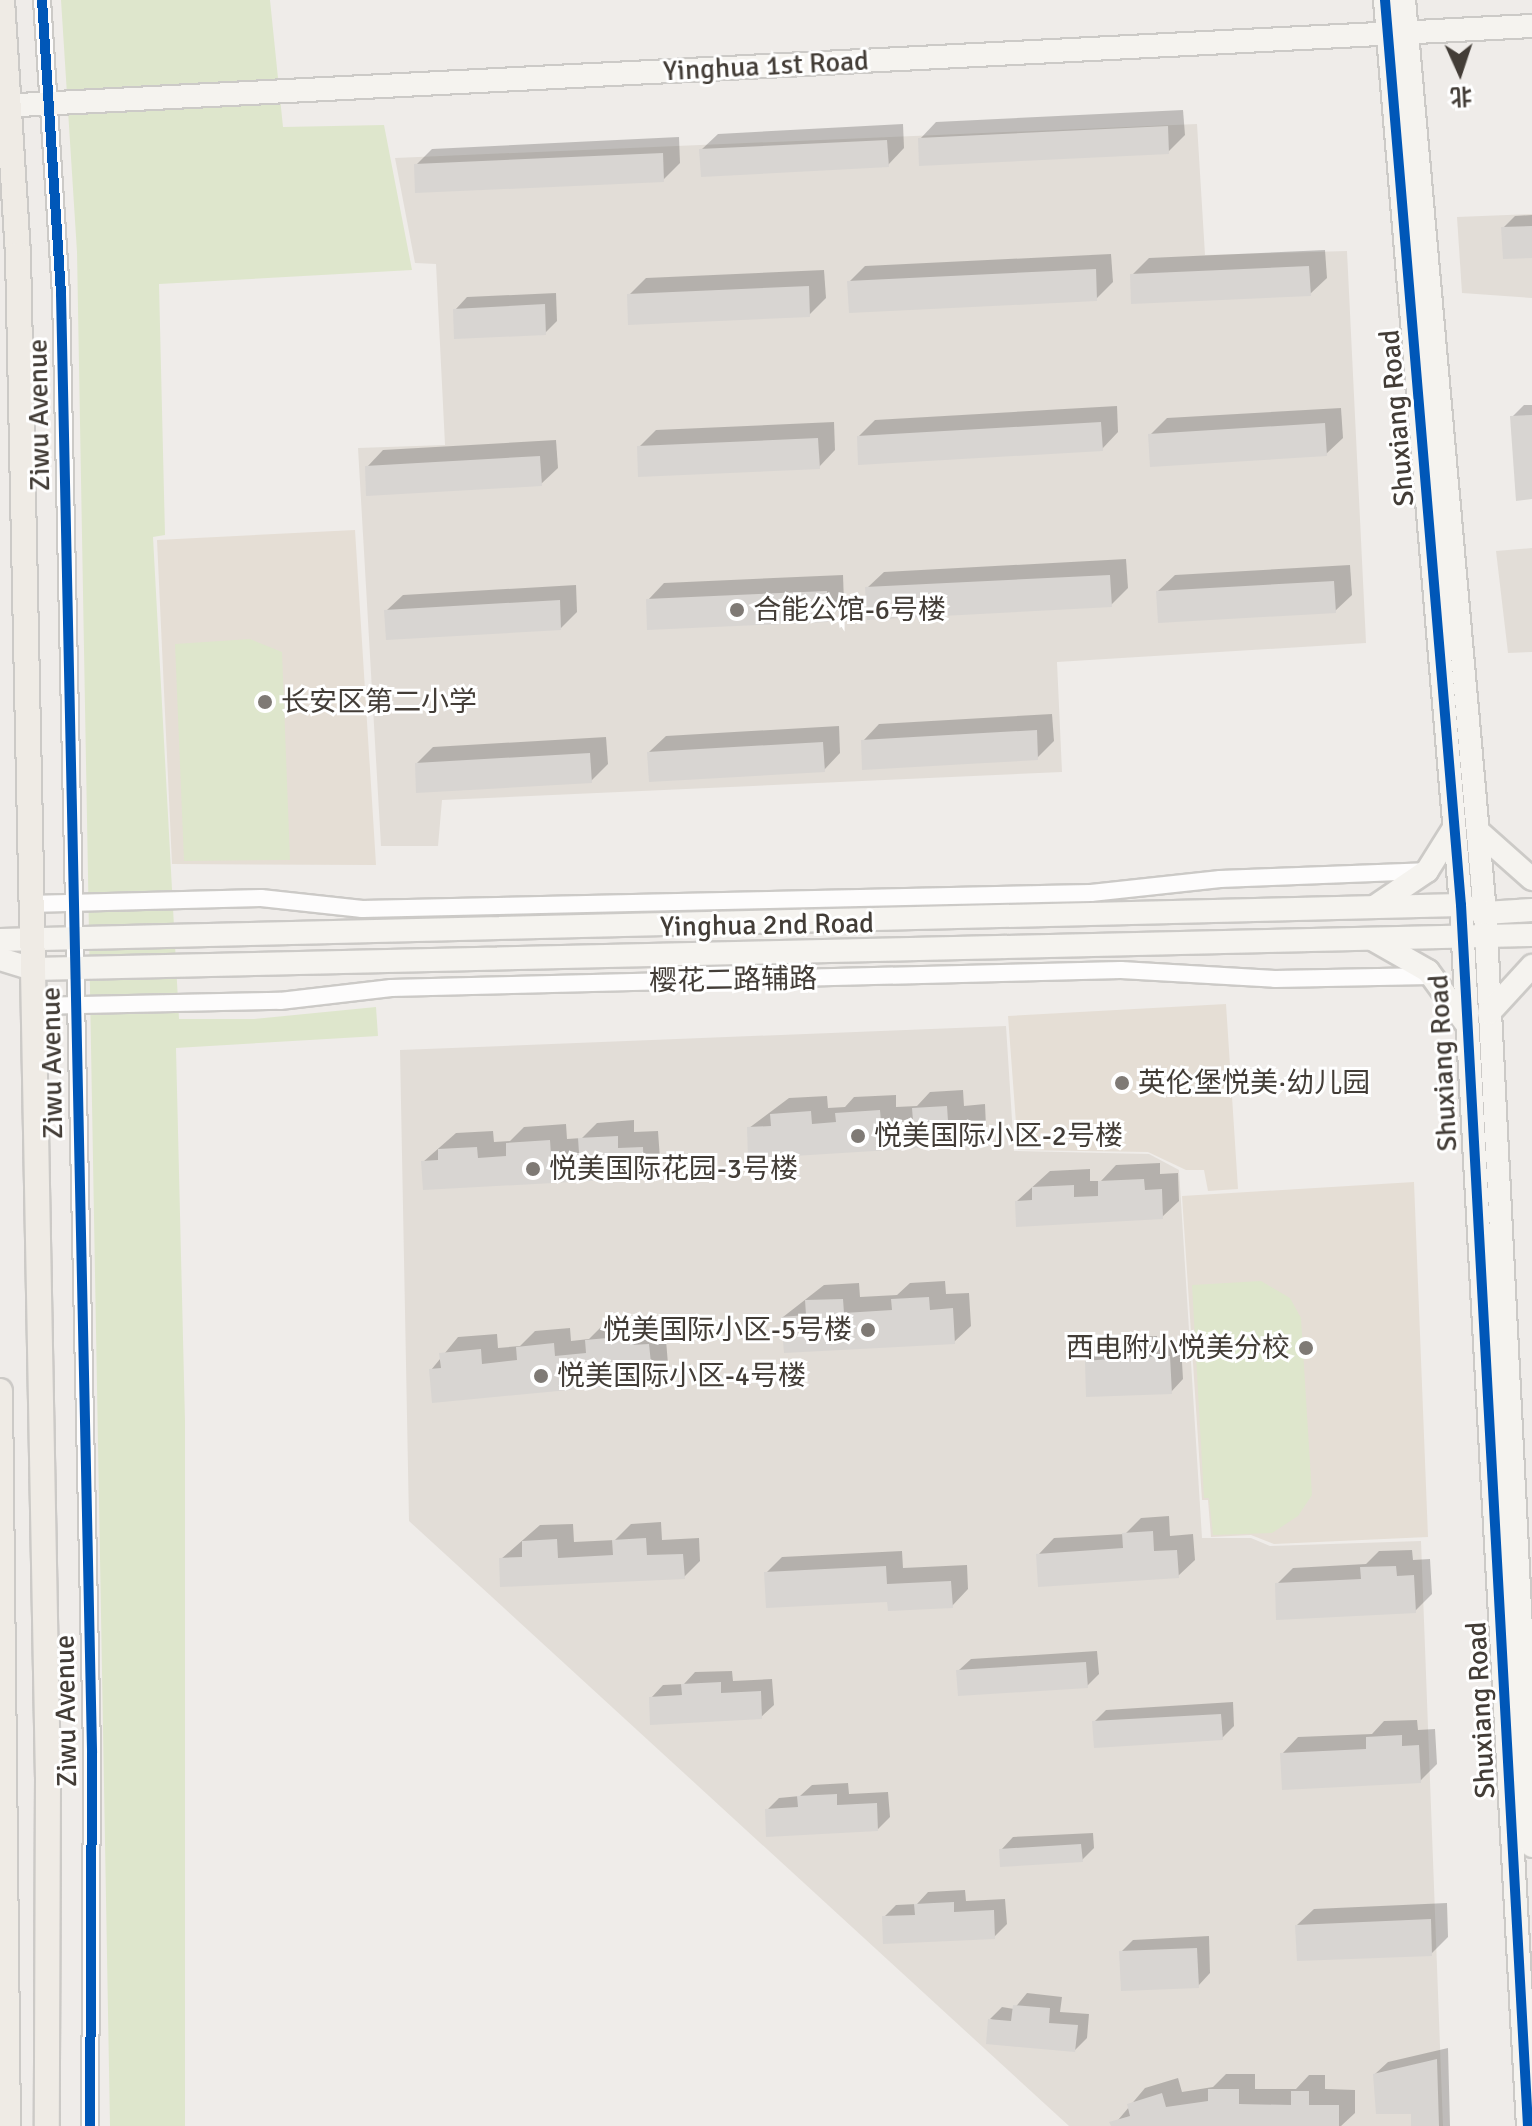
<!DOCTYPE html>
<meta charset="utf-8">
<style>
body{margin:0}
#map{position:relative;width:1532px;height:2126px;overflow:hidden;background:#efece9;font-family:Signika,"Noto Sans SC",sans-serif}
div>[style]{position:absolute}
.residential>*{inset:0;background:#e2ddd7}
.education>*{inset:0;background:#e5ded5}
.green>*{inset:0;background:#dee6cc}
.shadow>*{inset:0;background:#0003}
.building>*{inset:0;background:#d8d5d2}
.roads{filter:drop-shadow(2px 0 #cccac7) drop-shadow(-2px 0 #cccac7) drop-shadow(0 2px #cccac7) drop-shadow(0 -2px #cccac7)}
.street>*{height:16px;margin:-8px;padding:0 8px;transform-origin:8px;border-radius:8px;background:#fdfcfc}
.secondary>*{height:22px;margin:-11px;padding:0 11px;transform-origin:11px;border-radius:11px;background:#f5f3ef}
.primary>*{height:24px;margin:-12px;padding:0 12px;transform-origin:12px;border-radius:12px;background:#efebe5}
.cycleway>*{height:10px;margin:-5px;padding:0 5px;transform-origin:5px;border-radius:5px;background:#0057b8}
.dots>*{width:22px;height:22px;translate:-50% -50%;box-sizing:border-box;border:4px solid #fff;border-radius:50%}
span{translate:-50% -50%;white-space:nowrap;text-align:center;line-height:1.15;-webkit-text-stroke:6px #fff;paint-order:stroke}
.street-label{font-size:28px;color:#433d37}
.poi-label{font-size:28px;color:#433d37}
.left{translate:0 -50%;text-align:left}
.right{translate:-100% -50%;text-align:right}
.north{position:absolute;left:1420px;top:32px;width:80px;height:80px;-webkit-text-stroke:6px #fff;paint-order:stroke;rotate:177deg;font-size:22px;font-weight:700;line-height:32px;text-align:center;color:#433d37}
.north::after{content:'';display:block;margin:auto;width:28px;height:36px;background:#433d37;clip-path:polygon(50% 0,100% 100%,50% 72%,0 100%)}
</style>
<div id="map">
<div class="residential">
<i style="clip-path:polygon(1197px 124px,1205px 255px,1347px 251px,1366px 643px,1057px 662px,1062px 772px,442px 800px,438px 846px,381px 846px,358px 448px,445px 445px,436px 264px,415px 263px,395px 158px)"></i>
<i style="clip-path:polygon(1532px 214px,1532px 298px,1462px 293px,1457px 217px)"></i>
<i style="clip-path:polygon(1532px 548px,1532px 652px,1508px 653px,1496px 551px)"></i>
<i style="clip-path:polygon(1006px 1026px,1014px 1151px,1149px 1154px,1179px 1170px,1202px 1538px,1251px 1538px,1270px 1546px,1421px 1541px,1443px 2126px,1069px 2126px,409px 1521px,400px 1050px)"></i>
</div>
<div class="education">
<i style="clip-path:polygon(355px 530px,376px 865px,172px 864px,157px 540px)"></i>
<i style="clip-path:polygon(1226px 1004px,1238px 1189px,1208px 1191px,1204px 1170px,1186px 1170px,1148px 1152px,1018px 1150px,1008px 1016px)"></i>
<i style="clip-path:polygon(1414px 1182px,1428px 1537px,1274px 1544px,1251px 1535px,1211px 1537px,1208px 1500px,1202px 1500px,1182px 1196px)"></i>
</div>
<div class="green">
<i style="clip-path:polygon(61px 0,270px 0,283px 127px,384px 125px,412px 270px,159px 284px,165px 535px,153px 537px,179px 1019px,254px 1019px,376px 1007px,378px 1036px,176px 1048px,185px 1421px,185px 2126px,110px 2126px,77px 252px)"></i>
<i style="clip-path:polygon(250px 639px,282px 652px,290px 860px,184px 861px,175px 644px)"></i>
<i style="clip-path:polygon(1261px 1281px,1290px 1298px,1301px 1318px,1312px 1495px,1298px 1516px,1272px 1533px,1213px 1535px,1209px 1498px,1204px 1498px,1192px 1285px)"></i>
</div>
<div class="shadow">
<i style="clip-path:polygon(1183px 110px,1185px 135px,1168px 152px,920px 139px,936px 122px)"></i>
<i style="clip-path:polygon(903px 124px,904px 148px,888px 165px,701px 150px,718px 134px)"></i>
<i style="clip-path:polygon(679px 137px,680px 163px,663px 180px,416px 165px,432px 149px)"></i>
<i style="clip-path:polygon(1532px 215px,1532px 257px,1503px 228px,1515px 216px)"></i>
<i style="clip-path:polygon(1325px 250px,1327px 278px,1310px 294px,1132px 275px,1149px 258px)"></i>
<i style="clip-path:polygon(1111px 254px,1113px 282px,1096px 299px,849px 282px,865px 266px)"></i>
<i style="clip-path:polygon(824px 270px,826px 298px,809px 315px,629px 295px,646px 278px)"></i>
<i style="clip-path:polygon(556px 293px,557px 321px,545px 333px,455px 310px,467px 297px)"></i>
<i style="clip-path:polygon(1524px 405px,1532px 405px,1532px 497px,1512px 417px)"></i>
<i style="clip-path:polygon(1117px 406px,1118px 432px,1102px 449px,859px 436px,875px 420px)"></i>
<i style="clip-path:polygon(1341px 408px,1343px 438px,1326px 454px,1150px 435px,1167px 418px)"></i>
<i style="clip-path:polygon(834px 422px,835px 450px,819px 467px,639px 447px,656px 430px)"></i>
<i style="clip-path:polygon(556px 440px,558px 468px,541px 484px,367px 467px,383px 450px)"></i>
<i style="clip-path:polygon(1126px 559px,1128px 588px,1111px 605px,867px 588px,884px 572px)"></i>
<i style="clip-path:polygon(1350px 565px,1352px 595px,1335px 611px,1158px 591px,1175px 575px)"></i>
<i style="clip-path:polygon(843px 575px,844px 603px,828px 620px,648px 600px,664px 583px)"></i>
<i style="clip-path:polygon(576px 585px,577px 612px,561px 628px,386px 611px,403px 595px)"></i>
<i style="clip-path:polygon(1052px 714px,1054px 741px,1037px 758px,863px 741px,879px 724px)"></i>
<i style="clip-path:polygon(839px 726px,840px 753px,824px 770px,649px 752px,666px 736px)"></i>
<i style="clip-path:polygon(606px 737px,608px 764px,591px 781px,417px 763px,433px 747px)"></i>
<i style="clip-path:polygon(963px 1090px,964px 1106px,985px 1104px,986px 1127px,970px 1143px,749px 1128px,789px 1098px,827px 1096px,828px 1108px,845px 1107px,854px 1097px,896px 1095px,896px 1107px,917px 1106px,930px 1092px)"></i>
<i style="clip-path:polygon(634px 1120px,634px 1132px,658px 1131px,660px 1159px,643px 1176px,423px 1162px,456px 1133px,493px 1131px,494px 1142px,510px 1141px,524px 1127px,566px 1124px,567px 1139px,582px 1138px,597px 1123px)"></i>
<i style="clip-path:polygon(1160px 1163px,1160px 1174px,1178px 1173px,1179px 1201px,1162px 1217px,1017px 1201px,1050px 1171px,1090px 1169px,1090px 1181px,1101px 1181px,1116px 1165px)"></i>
<i style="clip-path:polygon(945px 1281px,946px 1294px,969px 1293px,971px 1326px,954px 1342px,783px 1317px,824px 1285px,859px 1283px,860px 1297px,897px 1295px,910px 1283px)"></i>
<i style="clip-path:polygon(646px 1321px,647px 1330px,665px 1328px,668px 1364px,652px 1380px,431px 1370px,458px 1337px,497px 1334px,498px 1348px,520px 1346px,535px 1331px,570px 1328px,571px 1341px,589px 1339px,604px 1324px)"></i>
<i style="clip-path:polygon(1157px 1336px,1157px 1346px,1181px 1345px,1183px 1379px,1171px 1392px,1087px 1361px,1122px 1337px)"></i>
<i style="clip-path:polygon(1169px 1516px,1170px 1536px,1193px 1534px,1195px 1560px,1178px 1576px,1038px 1555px,1054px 1538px,1125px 1534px,1141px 1518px)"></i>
<i style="clip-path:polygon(661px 1522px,662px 1540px,699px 1538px,700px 1561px,684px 1577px,501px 1559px,540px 1525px,573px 1524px,574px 1542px,615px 1540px,631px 1524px)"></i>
<i style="clip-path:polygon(1412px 1550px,1413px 1560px,1430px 1559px,1432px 1594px,1415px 1611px,1277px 1584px,1293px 1568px,1366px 1564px,1379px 1551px)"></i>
<i style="clip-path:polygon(902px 1551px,903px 1568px,967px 1565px,968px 1589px,952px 1606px,889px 1600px,766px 1573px,782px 1557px)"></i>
<i style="clip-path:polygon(1097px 1651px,1099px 1674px,1087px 1686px,958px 1671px,971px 1659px)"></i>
<i style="clip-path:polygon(732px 1671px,733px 1681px,772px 1679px,774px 1705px,761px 1717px,651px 1698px,663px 1685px,684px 1684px,695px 1672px)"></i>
<i style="clip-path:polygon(1233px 1702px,1234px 1726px,1222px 1738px,1094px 1722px,1106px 1710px)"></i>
<i style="clip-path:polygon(1417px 1720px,1418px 1730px,1435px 1729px,1437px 1764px,1420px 1781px,1282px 1754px,1298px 1737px,1372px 1734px,1384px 1721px)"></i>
<i style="clip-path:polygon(848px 1783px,849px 1794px,888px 1792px,890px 1817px,878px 1829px,767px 1810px,779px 1798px,800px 1796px,812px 1785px)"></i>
<i style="clip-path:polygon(1093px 1833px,1094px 1848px,1082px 1860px,1001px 1850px,1013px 1837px)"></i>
<i style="clip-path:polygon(965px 1890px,966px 1901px,1005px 1899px,1007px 1924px,994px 1937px,884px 1917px,896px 1905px,917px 1904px,928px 1892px)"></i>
<i style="clip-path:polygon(1447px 1903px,1448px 1937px,1431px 1954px,1297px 1925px,1314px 1909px)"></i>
<i style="clip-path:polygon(1209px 1936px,1210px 1973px,1198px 1986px,1121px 1952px,1133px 1940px)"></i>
<i style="clip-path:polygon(1027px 1993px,1062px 1997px,1060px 2012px,1089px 2014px,1087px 2038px,1075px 2050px,990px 2019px,1002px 2007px,1014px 2009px)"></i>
<i style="clip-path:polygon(1448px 2048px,1450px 2126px,1413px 2126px,1413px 2112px,1375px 2074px,1388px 2062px)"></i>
<i style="clip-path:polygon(1226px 2074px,1255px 2074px,1255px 2089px,1296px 2089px,1309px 2075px,1325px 2075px,1325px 2089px,1355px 2090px,1355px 2113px,1341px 2126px,1113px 2126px,1145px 2088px,1178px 2078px,1182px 2092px,1213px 2087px)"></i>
</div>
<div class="building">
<i style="clip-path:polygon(1168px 126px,1169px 154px,919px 166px,918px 138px)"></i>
<i style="clip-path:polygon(887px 140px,889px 167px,701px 177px,699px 149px)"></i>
<i style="clip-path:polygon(663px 153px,664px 182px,415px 193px,414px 164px)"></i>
<i style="clip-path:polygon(1532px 226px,1532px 258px,1503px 259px,1501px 227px)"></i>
<i style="clip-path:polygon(1309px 266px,1311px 296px,1131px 304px,1130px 274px)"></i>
<i style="clip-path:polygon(1096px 269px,1097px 301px,849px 313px,847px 281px)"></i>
<i style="clip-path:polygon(809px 286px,810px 317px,628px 325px,627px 294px)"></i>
<i style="clip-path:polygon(545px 304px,546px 335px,454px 339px,453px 309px)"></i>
<i style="clip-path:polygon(1532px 415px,1532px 499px,1516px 501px,1510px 416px)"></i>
<i style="clip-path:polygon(1101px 422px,1103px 451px,858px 465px,857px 436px)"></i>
<i style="clip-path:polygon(1325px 423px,1327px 456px,1150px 467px,1148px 434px)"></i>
<i style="clip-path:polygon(818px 438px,820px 469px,638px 477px,637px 446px)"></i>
<i style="clip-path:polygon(540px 456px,542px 486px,366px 496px,365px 466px)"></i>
<i style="clip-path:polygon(1110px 575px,1112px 607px,867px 620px,865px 587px)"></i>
<i style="clip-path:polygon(1334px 581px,1336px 613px,1158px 623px,1156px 591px)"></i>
<i style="clip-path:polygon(827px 591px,828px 622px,647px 630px,646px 599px)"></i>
<i style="clip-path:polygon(560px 600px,561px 630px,386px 640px,384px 610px)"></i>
<i style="clip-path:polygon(1037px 730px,1038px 760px,862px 770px,861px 740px)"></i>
<i style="clip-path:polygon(823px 742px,825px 772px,649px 782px,647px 752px)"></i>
<i style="clip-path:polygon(590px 753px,592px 783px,416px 793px,415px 763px)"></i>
<i style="clip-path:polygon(947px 1106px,948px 1121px,969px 1120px,970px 1145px,748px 1159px,747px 1127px,771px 1126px,770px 1114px,811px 1111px,812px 1124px,836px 1122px,835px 1113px,880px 1110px,881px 1122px,913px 1121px,912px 1108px)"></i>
<i style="clip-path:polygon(618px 1136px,618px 1148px,643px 1147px,644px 1178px,423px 1190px,421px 1161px,438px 1160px,438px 1149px,477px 1147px,478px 1158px,506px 1156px,506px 1143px,550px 1140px,551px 1155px,579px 1153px,578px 1138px)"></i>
<i style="clip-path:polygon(1144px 1179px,1145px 1190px,1162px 1189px,1163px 1219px,1016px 1227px,1015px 1201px,1032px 1200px,1032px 1187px,1074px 1185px,1074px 1197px,1098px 1196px,1098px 1181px)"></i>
<i style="clip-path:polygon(929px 1297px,930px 1310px,953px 1308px,955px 1344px,784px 1353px,781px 1317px,806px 1315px,805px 1300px,843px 1299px,844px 1313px,892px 1310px,891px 1299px)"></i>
<i style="clip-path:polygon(630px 1336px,631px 1345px,649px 1344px,653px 1382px,432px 1403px,429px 1369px,441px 1368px,439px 1353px,481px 1349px,482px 1364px,517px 1360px,516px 1347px,554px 1343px,555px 1356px,586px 1353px,585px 1340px)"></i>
<i style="clip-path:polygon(1145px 1347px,1146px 1357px,1170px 1356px,1172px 1394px,1086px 1397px,1085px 1361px,1109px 1359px,1108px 1348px)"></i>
<i style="clip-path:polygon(1153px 1531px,1154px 1551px,1177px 1550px,1179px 1578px,1038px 1587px,1036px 1554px,1123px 1548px,1122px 1533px)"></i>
<i style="clip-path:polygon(646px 1538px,647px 1555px,683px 1554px,685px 1579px,500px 1587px,499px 1558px,522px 1557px,522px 1541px,557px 1539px,558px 1558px,613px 1555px,612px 1540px)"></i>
<i style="clip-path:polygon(886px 1566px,887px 1584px,951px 1581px,953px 1608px,888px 1611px,887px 1602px,766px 1608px,764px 1572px)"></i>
<i style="clip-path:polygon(1396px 1566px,1397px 1576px,1414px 1575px,1416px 1613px,1276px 1620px,1275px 1583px,1361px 1579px,1360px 1567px)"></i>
<i style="clip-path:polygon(1086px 1662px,1088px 1688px,958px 1696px,956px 1670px)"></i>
<i style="clip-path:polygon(721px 1682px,721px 1693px,761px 1691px,762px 1719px,650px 1725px,649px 1697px,682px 1695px,681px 1684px)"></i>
<i style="clip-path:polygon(1221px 1714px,1223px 1740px,1094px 1748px,1092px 1721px)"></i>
<i style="clip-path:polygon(1402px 1735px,1402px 1746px,1419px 1745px,1421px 1783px,1282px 1790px,1280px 1753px,1366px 1749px,1366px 1737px)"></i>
<i style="clip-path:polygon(837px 1794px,837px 1805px,877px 1803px,878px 1831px,766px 1837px,765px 1809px,798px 1807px,797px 1796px)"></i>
<i style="clip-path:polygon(1081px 1844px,1083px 1862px,1000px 1867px,999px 1849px)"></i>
<i style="clip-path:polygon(954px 1902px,954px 1912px,994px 1910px,995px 1939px,883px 1944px,882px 1916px,915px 1915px,914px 1904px)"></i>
<i style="clip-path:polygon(1431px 1919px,1432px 1956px,1297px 1961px,1295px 1925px)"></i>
<i style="clip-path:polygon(1197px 1948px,1199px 1988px,1121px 1991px,1119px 1951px)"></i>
<i style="clip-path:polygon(1013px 2005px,1050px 2008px,1049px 2023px,1078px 2025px,1075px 2052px,986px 2044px,988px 2019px,1011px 2021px)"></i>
<i style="clip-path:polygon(1437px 2059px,1439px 2126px,1411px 2126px,1411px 2114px,1376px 2114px,1373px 2074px)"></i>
<i style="clip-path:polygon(1208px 2089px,1239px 2089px,1239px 2104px,1291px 2105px,1291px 2091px,1309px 2091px,1309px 2105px,1339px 2105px,1339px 2126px,1111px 2126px,1109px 2122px,1130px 2116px,1127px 2104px,1162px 2093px,1166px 2107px,1208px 2101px)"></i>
</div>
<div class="roads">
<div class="street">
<i style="left:42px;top:0;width:295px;rotate:86.3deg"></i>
<i style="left:61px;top:294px;width:1459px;rotate:88.78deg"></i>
<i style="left:92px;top:1753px;width:373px;rotate:90.3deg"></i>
<i style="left:29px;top:904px;width:232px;rotate:-1.5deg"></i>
<i style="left:261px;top:898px;width:102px;rotate:6.2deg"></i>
<i style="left:362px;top:909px;width:729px;rotate:-1.26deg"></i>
<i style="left:1091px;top:893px;width:130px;rotate:-6.2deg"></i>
<i style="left:1220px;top:879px;width:205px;rotate:-2.2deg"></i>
<i style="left:34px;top:1006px;width:246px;rotate:-1.2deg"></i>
<i style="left:280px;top:1001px;width:112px;rotate:-6.7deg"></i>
<i style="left:391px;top:988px;width:730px;rotate:-1.41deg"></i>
<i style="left:1121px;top:970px;width:154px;rotate:3.3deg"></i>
<i style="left:1275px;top:979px;width:157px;rotate:-1.1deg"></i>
</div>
<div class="secondary">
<i style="left:1385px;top:0;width:908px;rotate:85.2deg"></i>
<i style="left:1461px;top:905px;width:1223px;rotate:86.86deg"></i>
<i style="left:1404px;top:0;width:917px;rotate:84.93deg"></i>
<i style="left:1485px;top:913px;width:934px;rotate:87.12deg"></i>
<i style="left:0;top:106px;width:1534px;rotate:-2.99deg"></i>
<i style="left:1479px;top:832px;width:71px;rotate:41.6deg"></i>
<i style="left:1374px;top:907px;width:64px;rotate:-34.2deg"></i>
<i style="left:1427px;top:871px;width:51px;rotate:-57.9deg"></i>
<i style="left:1372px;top:939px;width:64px;rotate:29.7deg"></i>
<i style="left:1428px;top:971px;width:63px;rotate:54deg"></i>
<i style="left:0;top:940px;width:1461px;rotate:-1.37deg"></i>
<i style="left:1461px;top:905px;width:25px;rotate:18deg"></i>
<i style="left:1485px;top:913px;width:47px;rotate:-3.7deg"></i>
<i style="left:0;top:959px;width:34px;rotate:17deg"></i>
<i style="left:33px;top:969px;width:1499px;rotate:-1.3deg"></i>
<i style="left:1489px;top:1013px;width:64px;rotate:-47.5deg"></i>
</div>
<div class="primary">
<i style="left:2px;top:0;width:256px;rotate:86.4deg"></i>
<i style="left:18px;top:255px;width:714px;rotate:88.8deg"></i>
<i style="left:33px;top:969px;width:808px;rotate:88.94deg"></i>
<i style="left:48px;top:1777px;width:349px;rotate:90.2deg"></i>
<i style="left:0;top:1391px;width:735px;rotate:89.38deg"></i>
</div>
</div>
<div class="cycleway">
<i style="left:42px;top:0;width:295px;rotate:86.3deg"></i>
<i style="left:61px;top:294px;width:1459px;rotate:88.78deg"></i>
<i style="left:92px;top:1753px;width:373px;rotate:90.3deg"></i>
<i style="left:1385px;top:0;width:908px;rotate:85.2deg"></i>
<i style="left:1461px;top:905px;width:1223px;rotate:86.86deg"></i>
</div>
<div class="dots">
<i style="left:737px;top:610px;background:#7f7a75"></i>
<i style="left:265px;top:702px;background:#7f7a75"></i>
<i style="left:1122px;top:1083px;background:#7f7a75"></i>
<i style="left:858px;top:1136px;background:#7f7a75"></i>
<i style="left:533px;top:1169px;background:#7f7a75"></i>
<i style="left:868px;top:1330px;background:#7f7a75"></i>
<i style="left:1306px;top:1348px;background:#7f7a75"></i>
<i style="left:541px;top:1376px;background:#7f7a75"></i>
</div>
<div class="street-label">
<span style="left:766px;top:66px;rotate:-3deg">Yinghua 1st Road</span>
<span style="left:39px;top:415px;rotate:-91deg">Ziwu Avenue</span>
<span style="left:1397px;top:418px;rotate:-95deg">Shuxiang Road</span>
<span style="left:767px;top:925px;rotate:-1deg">Yinghua 2nd Road</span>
<span style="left:733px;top:980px;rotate:-1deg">樱花二路辅路</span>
<span style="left:52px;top:1063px;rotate:-91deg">Ziwu Avenue</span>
<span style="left:1443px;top:1063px;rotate:-93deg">Shuxiang Road</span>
<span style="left:1481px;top:1710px;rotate:-93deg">Shuxiang Road</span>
<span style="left:66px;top:1711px;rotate:-91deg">Ziwu Avenue</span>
</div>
<div class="poi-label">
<span class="left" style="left:753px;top:610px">合能公馆-6号楼</span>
<span class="left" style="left:281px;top:702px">长安区第二小学</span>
<span class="left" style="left:1138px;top:1083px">英伦堡悦美·幼儿园</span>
<span class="left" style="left:874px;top:1136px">悦美国际小区-2号楼</span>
<span class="left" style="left:549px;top:1169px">悦美国际花园-3号楼</span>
<span class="right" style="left:852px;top:1330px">悦美国际小区-5号楼</span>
<span class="right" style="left:1290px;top:1348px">西电附小悦美分校</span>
<span class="left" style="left:557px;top:1376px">悦美国际小区-4号楼</span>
</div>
<div class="north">北</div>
</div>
